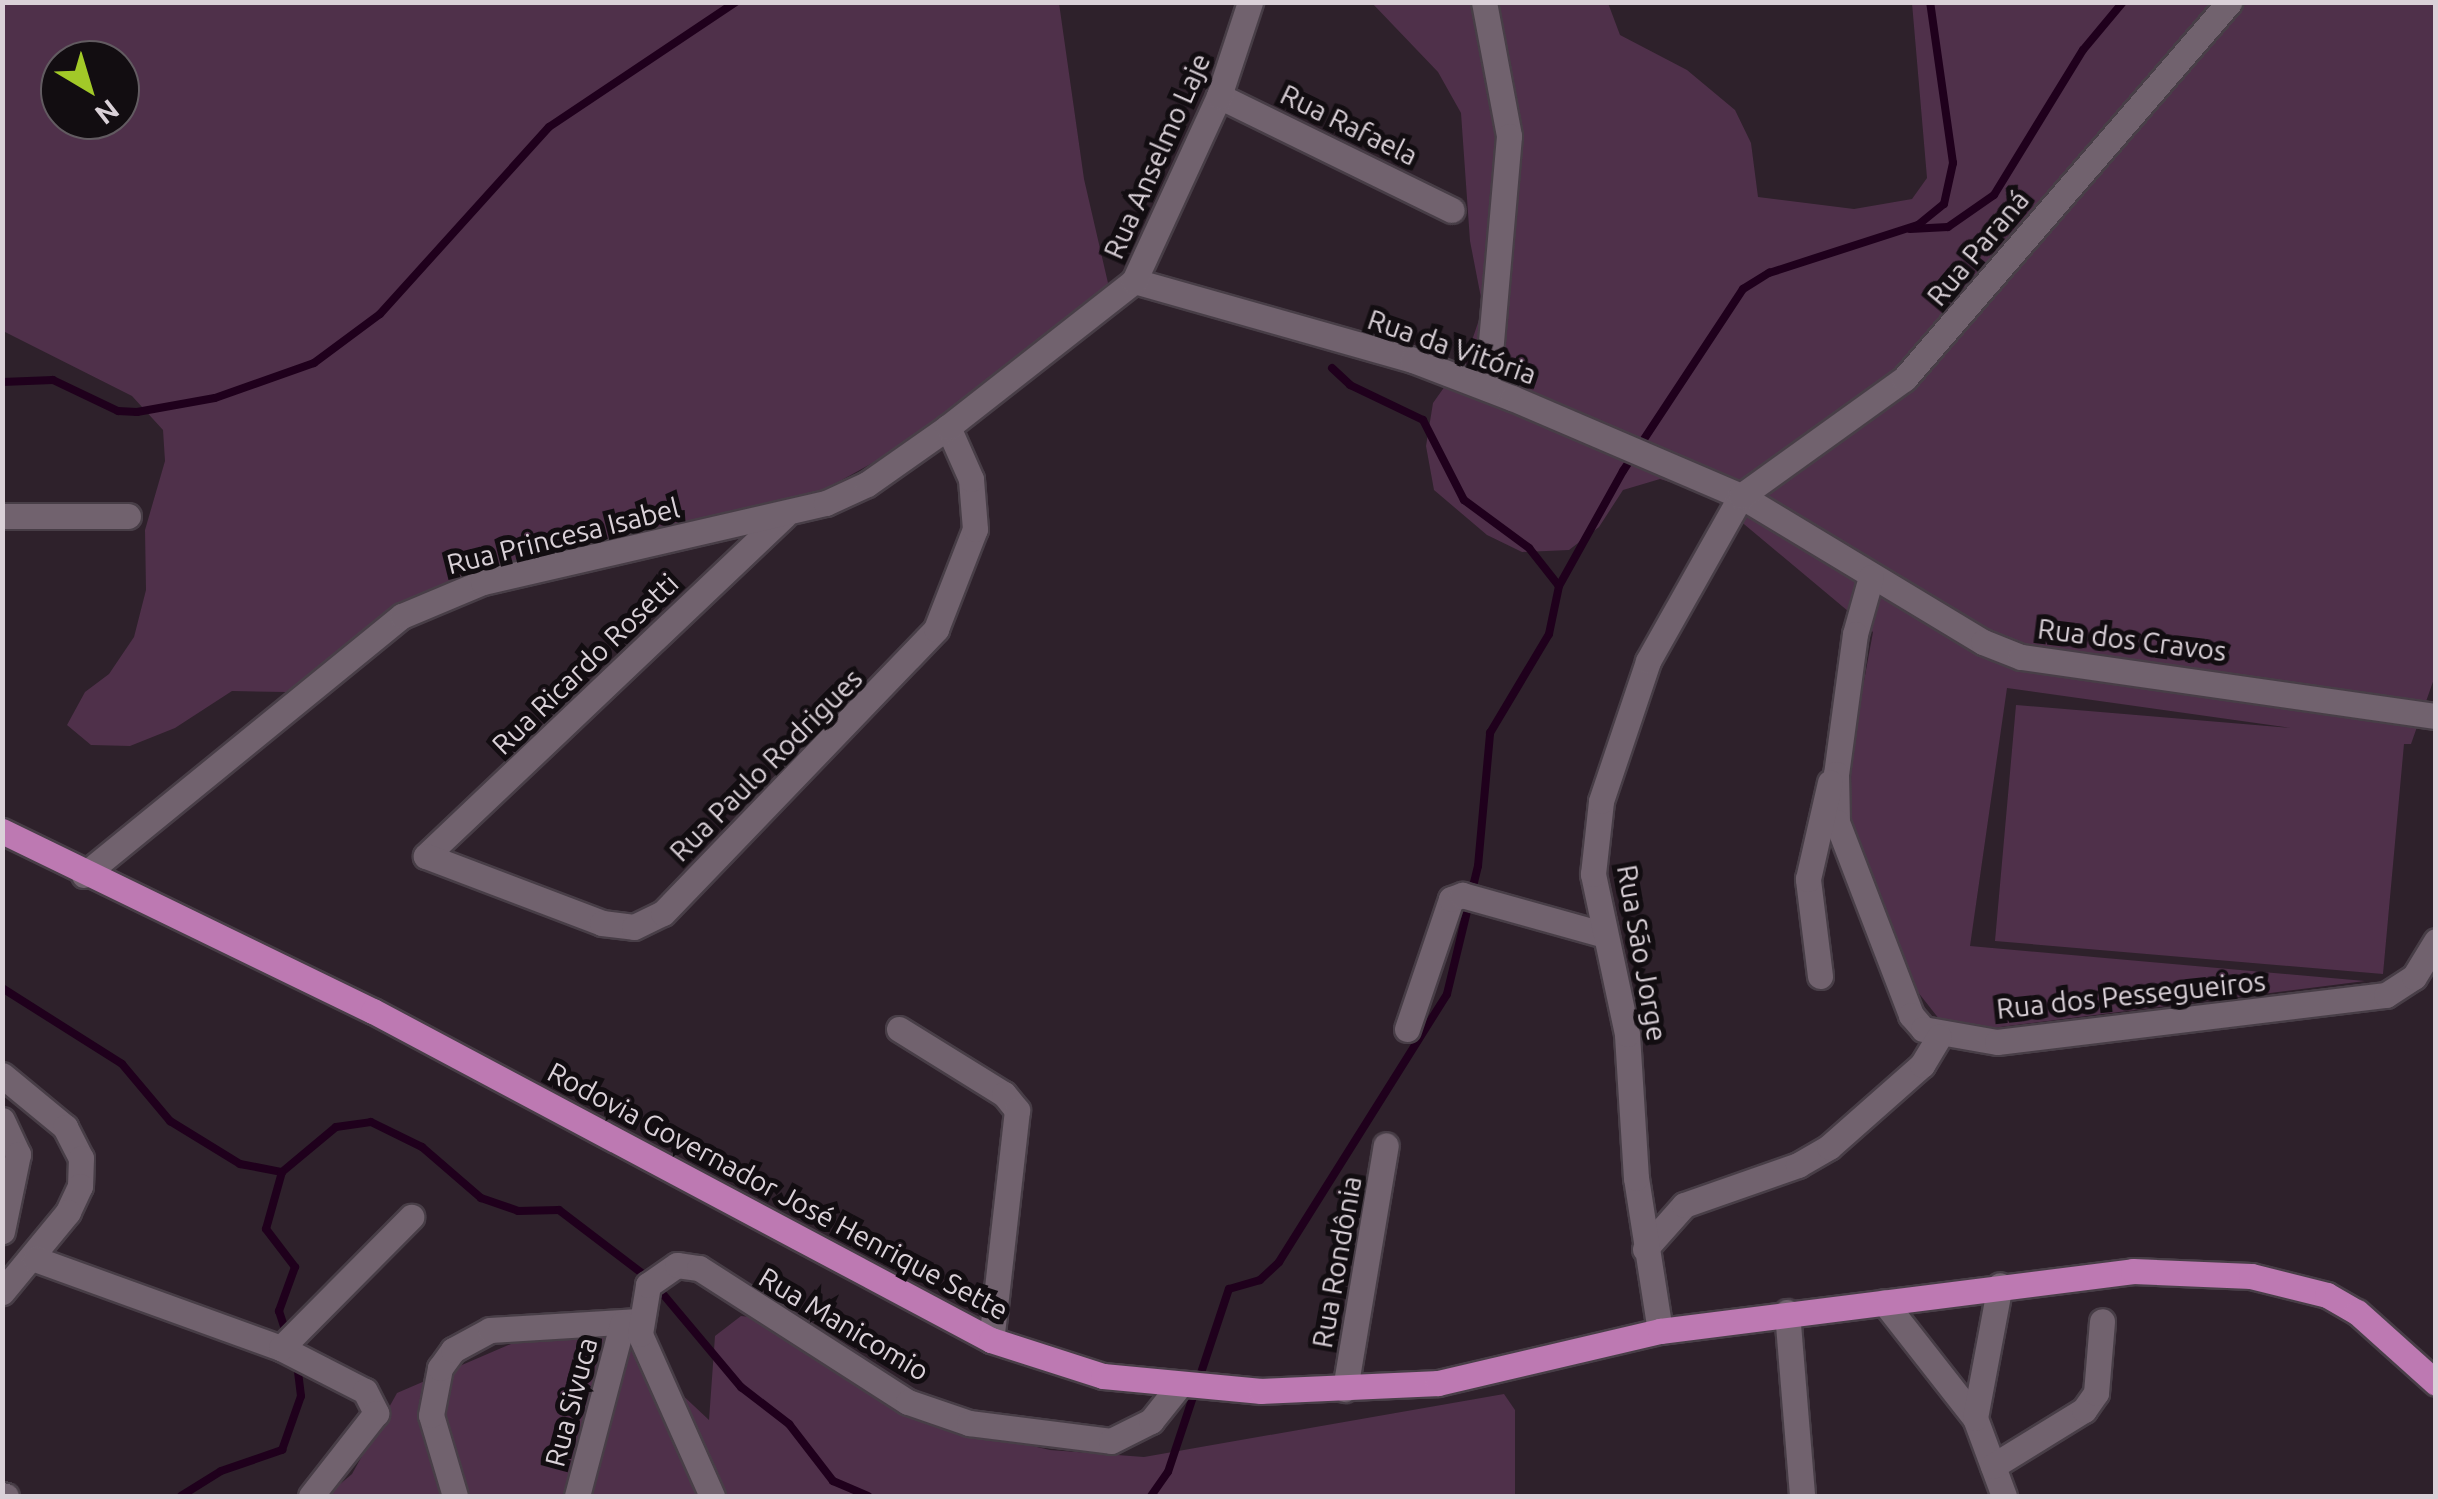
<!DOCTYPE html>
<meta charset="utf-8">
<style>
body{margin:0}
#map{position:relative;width:2438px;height:1499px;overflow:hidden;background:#2e212b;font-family:Ubuntu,sans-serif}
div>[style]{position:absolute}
.green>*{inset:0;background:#4f304a}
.stream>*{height:8px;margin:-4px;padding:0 4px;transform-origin:4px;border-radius:4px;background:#1f001c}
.roads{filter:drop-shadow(2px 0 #483e47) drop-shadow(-2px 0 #483e47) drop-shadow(0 2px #483e47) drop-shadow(0 -2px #483e47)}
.minor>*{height:25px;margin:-12.5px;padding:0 12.5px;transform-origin:12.5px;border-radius:12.5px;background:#71626e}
.major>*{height:25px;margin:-12.5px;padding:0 12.5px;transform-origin:12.5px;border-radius:12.5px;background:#bd79b2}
span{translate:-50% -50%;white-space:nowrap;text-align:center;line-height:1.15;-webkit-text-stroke:10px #120d11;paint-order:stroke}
.street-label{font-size:28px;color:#dad1d8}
.frame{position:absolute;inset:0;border:5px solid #dad1d8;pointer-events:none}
.north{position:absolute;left:40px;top:40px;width:100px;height:100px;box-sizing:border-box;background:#120d11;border:2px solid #625b61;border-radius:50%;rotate:142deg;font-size:28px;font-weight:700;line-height:40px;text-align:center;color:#dad1d8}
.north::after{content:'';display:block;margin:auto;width:35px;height:45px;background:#a2c928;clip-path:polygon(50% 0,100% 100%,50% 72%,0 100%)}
</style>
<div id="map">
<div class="green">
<i style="clip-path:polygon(evenodd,3px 2px,1059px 3px,1084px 179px,1108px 283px,1087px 316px,912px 441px,822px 491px,471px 575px,416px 595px,286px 692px,232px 691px,175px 728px,130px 746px,91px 745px,67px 725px,85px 692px,109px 674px,134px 637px,146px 590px,145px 530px,165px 461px,163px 430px,132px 396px,3px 331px,3px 2px,60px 60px,120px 60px,120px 120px,60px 120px,60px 60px)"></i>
<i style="clip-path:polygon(1372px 3px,1608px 3px,1620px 35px,1687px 70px,1735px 110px,1751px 143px,1758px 197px,1854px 209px,1912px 199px,1927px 178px,1912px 3px,2435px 3px,2435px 676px,2411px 744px,2404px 744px,2383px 974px,1995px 941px,2016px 705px,2291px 728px,2007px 688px,1970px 946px,2365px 981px,1968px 1031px,1943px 1024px,1910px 982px,1852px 842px,1843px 795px,1873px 632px,1708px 494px,1660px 479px,1623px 490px,1599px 527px,1569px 550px,1522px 552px,1487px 535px,1434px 490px,1426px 446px,1433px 403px,1467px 355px,1483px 308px,1470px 241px,1461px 113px,1438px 72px)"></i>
<i style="clip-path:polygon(741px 1316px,770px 1319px,820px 1361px,971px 1432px,1050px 1450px,1144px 1457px,1504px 1394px,1515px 1410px,1515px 1496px,326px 1496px,352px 1474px,397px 1393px,534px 1334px,605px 1334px,645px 1360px,709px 1420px,715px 1336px)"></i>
</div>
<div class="stream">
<i style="left:1910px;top:229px;width:38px;rotate:-3deg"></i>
<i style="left:1948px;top:227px;width:56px;rotate:-34.8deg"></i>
<i style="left:1994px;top:195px;width:170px;rotate:-58.5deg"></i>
<i style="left:2083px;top:50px;width:62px;rotate:-50.2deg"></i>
<i style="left:1332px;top:368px;width:25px;rotate:43deg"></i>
<i style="left:1350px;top:385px;width:81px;rotate:25.6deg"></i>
<i style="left:1423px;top:420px;width:90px;rotate:62.9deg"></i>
<i style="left:1464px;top:500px;width:81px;rotate:36.4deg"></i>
<i style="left:1529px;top:548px;width:48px;rotate:51.7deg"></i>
<i style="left:2px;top:382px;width:51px;rotate:-2.2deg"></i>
<i style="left:53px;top:380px;width:72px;rotate:25.5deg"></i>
<i style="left:118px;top:411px;width:19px;rotate:3deg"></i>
<i style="left:137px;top:412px;width:79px;rotate:-10.2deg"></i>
<i style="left:215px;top:398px;width:105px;rotate:-19.5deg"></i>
<i style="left:314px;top:363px;width:82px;rotate:-36.6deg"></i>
<i style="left:380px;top:314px;width:252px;rotate:-47.9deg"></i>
<i style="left:549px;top:127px;width:225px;rotate:-33.8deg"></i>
<i style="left:2px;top:988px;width:142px;rotate:32.3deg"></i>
<i style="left:122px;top:1064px;width:75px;rotate:49.9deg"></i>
<i style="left:170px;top:1121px;width:82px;rotate:31.6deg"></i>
<i style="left:240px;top:1164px;width:43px;rotate:10.8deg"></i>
<i style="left:282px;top:1172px;width:70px;rotate:-39.8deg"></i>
<i style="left:336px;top:1127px;width:35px;rotate:-8deg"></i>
<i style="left:371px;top:1122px;width:57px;rotate:26.1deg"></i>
<i style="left:422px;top:1147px;width:78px;rotate:40.8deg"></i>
<i style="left:481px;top:1198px;width:39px;rotate:19deg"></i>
<i style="left:518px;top:1211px;width:41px;rotate:-1.4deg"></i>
<i style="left:559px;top:1210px;width:111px;rotate:37.3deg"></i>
<i style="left:282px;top:1172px;width:59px;rotate:105.7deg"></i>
<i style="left:266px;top:1229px;width:48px;rotate:52.7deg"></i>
<i style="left:295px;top:1267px;width:47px;rotate:110deg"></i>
<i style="left:279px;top:1311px;width:26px;rotate:72deg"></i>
<i style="left:657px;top:1287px;width:131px;rotate:50deg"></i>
<i style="left:741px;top:1387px;width:61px;rotate:37.6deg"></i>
<i style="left:789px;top:1424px;width:72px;rotate:52.3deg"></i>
<i style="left:833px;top:1481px;width:38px;rotate:23deg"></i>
<i style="left:181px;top:1496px;width:47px;rotate:-32deg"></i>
<i style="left:221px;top:1471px;width:65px;rotate:-19deg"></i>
<i style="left:282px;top:1450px;width:57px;rotate:-70.6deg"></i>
<i style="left:301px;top:1396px;width:33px;rotate:-97deg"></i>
<i style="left:1151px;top:1496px;width:29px;rotate:-55deg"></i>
<i style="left:1168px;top:1472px;width:193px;rotate:-71.6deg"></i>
<i style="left:1229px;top:1289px;width:32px;rotate:-16deg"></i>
<i style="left:1260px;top:1280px;width:26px;rotate:-43deg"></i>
<i style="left:1279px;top:1262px;width:316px;rotate:-57.9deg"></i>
<i style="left:1447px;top:994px;width:132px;rotate:-76.4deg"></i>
<i style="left:1478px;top:866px;width:134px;rotate:-84.8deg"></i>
<i style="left:1490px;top:733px;width:115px;rotate:-59.2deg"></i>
<i style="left:1549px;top:634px;width:49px;rotate:-78.2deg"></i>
<i style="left:1559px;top:586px;width:132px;rotate:-60.9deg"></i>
<i style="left:1623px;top:471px;width:218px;rotate:-56.6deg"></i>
<i style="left:1743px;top:289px;width:31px;rotate:-32deg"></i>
<i style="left:1769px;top:273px;width:157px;rotate:-17.9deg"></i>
<i style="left:1918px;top:225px;width:33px;rotate:-39deg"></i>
<i style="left:1944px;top:204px;width:42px;rotate:-77.6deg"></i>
<i style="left:1953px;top:163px;width:163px;rotate:-98.1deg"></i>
</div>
<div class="roads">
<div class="minor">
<i style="left:1484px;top:2px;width:136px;rotate:79.4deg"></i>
<i style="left:1509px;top:136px;width:253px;rotate:95deg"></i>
<i style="left:1219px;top:96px;width:259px;rotate:26.1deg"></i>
<i style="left:1134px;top:281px;width:290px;rotate:15.8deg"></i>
<i style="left:1413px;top:360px;width:106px;rotate:21deg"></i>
<i style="left:1512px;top:398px;width:249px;rotate:23.2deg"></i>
<i style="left:1741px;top:496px;width:283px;rotate:31.1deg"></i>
<i style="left:1983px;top:642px;width:41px;rotate:21.5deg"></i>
<i style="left:2021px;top:657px;width:419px;rotate:8.1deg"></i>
<i style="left:2px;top:516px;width:126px"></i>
<i style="left:784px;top:516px;width:494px;rotate:136.5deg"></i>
<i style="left:426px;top:856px;width:188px;rotate:20.8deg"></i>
<i style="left:602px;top:923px;width:32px;rotate:7deg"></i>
<i style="left:634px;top:927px;width:32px;rotate:-26deg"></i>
<i style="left:663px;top:913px;width:394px;rotate:-46.1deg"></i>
<i style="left:936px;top:629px;width:107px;rotate:-68.7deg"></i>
<i style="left:975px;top:529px;width:50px;rotate:-94.6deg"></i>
<i style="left:971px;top:479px;width:57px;rotate:-113.9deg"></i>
<i style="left:1871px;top:577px;width:59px;rotate:105.7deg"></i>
<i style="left:1855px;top:634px;width:141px;rotate:97.7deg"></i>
<i style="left:1836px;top:774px;width:48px;rotate:88.8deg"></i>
<i style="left:1837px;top:822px;width:207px;rotate:69deg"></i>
<i style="left:1911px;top:1015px;width:18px;rotate:49deg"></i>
<i style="left:1923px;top:1029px;width:75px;rotate:10deg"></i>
<i style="left:1997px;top:1042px;width:392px;rotate:-6.9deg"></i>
<i style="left:2386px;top:995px;width:33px;rotate:-33deg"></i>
<i style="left:2414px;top:977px;width:42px;rotate:-58.6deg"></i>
<i style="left:84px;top:875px;width:410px;rotate:-39.2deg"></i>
<i style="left:402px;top:616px;width:88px;rotate:-22.8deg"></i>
<i style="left:483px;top:582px;width:352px;rotate:-13deg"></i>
<i style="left:826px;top:503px;width:45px;rotate:-24.9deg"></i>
<i style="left:867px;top:484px;width:99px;rotate:-35.1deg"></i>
<i style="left:948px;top:427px;width:236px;rotate:-38.1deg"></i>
<i style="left:1134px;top:281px;width:204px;rotate:-65.3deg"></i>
<i style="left:1219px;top:96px;width:99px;rotate:-71.7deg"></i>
<i style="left:1820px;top:976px;width:98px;rotate:-97.1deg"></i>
<i style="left:1808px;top:879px;width:99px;rotate:-77.2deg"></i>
<i style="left:899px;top:1029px;width:123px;rotate:31.8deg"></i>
<i style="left:1004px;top:1094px;width:21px;rotate:51deg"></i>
<i style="left:1017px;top:1110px;width:231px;rotate:96.4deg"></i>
<i style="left:1407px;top:1029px;width:137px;rotate:-71.3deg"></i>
<i style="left:1451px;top:899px;width:12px;rotate:-20deg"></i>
<i style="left:1462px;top:895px;width:145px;rotate:15.6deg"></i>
<i style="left:2px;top:1075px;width:82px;rotate:39.5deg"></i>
<i style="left:65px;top:1127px;width:35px;rotate:63deg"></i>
<i style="left:81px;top:1158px;width:28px;rotate:92deg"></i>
<i style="left:80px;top:1186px;width:29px;rotate:115deg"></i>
<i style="left:68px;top:1212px;width:104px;rotate:129.5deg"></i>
<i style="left:2px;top:1120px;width:38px;rotate:65deg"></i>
<i style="left:18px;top:1154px;width:79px;rotate:101.7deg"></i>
<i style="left:1645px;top:1249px;width:59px;rotate:-48.4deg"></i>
<i style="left:1684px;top:1205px;width:121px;rotate:-19.3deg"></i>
<i style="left:1798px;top:1165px;width:36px;rotate:-30deg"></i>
<i style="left:1829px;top:1147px;width:124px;rotate:-41.4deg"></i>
<i style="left:1922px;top:1065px;width:33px;rotate:-59deg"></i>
<i style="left:35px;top:1259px;width:262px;rotate:19.9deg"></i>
<i style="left:281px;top:1348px;width:94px;rotate:27.1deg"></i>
<i style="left:365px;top:1391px;width:25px;rotate:63deg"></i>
<i style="left:376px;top:1413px;width:105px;rotate:128.1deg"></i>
<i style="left:1884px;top:1302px;width:147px;rotate:51.9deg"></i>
<i style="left:1975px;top:1418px;width:83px;rotate:69.6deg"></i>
<i style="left:1787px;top:1312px;width:185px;rotate:85.3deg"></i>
<i style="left:1660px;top:1331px;width:155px;rotate:-98.9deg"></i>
<i style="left:1636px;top:1178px;width:144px;rotate:-93.6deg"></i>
<i style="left:1627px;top:1034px;width:164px;rotate:-102deg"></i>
<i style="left:1593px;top:874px;width:73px;rotate:-83.7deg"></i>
<i style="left:1601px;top:801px;width:148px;rotate:-71.4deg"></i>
<i style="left:1648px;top:661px;width:189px;rotate:-60.6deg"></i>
<i style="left:1741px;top:496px;width:201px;rotate:-35.7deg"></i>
<i style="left:1904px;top:379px;width:498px;rotate:-49.2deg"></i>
<i style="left:281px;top:1348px;width:185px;rotate:-45.2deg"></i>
<i style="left:1345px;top:1389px;width:247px;rotate:-80.5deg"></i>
<i style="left:1975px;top:1418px;width:135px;rotate:-79.4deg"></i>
<i style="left:1993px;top:1466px;width:107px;rotate:-31.6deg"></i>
<i style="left:2084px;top:1410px;width:21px;rotate:-55deg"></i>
<i style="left:2096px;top:1393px;width:72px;rotate:-85.2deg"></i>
<i style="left:2px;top:1495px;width:4px;rotate:14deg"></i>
<i style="left:455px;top:1496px;width:84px;rotate:-106.5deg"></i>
<i style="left:431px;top:1415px;width:48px;rotate:-79.2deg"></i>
<i style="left:440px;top:1368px;width:22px;rotate:-54deg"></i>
<i style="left:453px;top:1350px;width:42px;rotate:-28.4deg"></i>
<i style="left:490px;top:1330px;width:149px;rotate:-3.5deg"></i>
<i style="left:577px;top:1496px;width:178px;rotate:-75.3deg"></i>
<i style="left:712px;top:1496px;width:177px;rotate:-114deg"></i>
<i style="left:640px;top:1334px;width:50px;rotate:-80.7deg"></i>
<i style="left:648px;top:1285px;width:35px;rotate:-35deg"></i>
<i style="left:677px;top:1265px;width:22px;rotate:8deg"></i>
<i style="left:699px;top:1268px;width:248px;rotate:32.7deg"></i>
<i style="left:908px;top:1402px;width:65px;rotate:19deg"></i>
<i style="left:969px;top:1423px;width:143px;rotate:7.2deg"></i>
<i style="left:1111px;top:1441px;width:45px;rotate:-26.6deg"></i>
<i style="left:1151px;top:1421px;width:43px;rotate:-51.5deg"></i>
</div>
<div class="major">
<i style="left:2px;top:831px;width:412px;rotate:25.9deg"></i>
<i style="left:373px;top:1011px;width:700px;rotate:28.03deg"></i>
<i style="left:991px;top:1340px;width:118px;rotate:17.8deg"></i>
<i style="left:1103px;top:1376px;width:159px;rotate:5.4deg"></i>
<i style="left:1261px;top:1391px;width:177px;rotate:-2.6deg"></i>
<i style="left:1438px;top:1383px;width:228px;rotate:-13.2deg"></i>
<i style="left:1660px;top:1331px;width:477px;rotate:-7.2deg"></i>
<i style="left:2133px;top:1271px;width:118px;rotate:2.4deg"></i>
<i style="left:2251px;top:1276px;width:78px;rotate:14deg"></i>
<i style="left:2327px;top:1295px;width:34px;rotate:30deg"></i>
<i style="left:2357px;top:1312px;width:106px;rotate:41.9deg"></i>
</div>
</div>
<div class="street-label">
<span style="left:1349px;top:125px;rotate:26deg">Rua Rafaela</span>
<span style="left:1157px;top:156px;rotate:-66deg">Rua Anselmo Laje</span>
<span style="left:1978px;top:248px;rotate:-50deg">Rua Paraná</span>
<span style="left:1452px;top:347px;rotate:19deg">Rua da Vitória</span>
<span style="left:563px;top:536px;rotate:-14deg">Rua Princesa Isabel</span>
<span style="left:2132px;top:640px;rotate:7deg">Rua dos Cravos</span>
<span style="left:585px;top:664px;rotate:-44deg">Rua Ricardo Rosetti</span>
<span style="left:766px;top:765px;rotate:-45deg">Rua Paulo Rodrigues</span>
<span style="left:1642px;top:953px;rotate:80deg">Rua São Jorge</span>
<span style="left:2131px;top:995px;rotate:-6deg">Rua dos Pessegueiros</span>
<span style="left:778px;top:1191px;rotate:28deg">Rodovia Governador José Henrique Sette</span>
<span style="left:1337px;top:1262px;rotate:-80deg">Rua Rondônia</span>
<span style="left:844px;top:1324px;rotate:31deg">Rua Manicomio</span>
<span style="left:571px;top:1402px;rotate:-75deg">Rua Sivuca</span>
</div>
<div class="frame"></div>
<div class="north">N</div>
</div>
